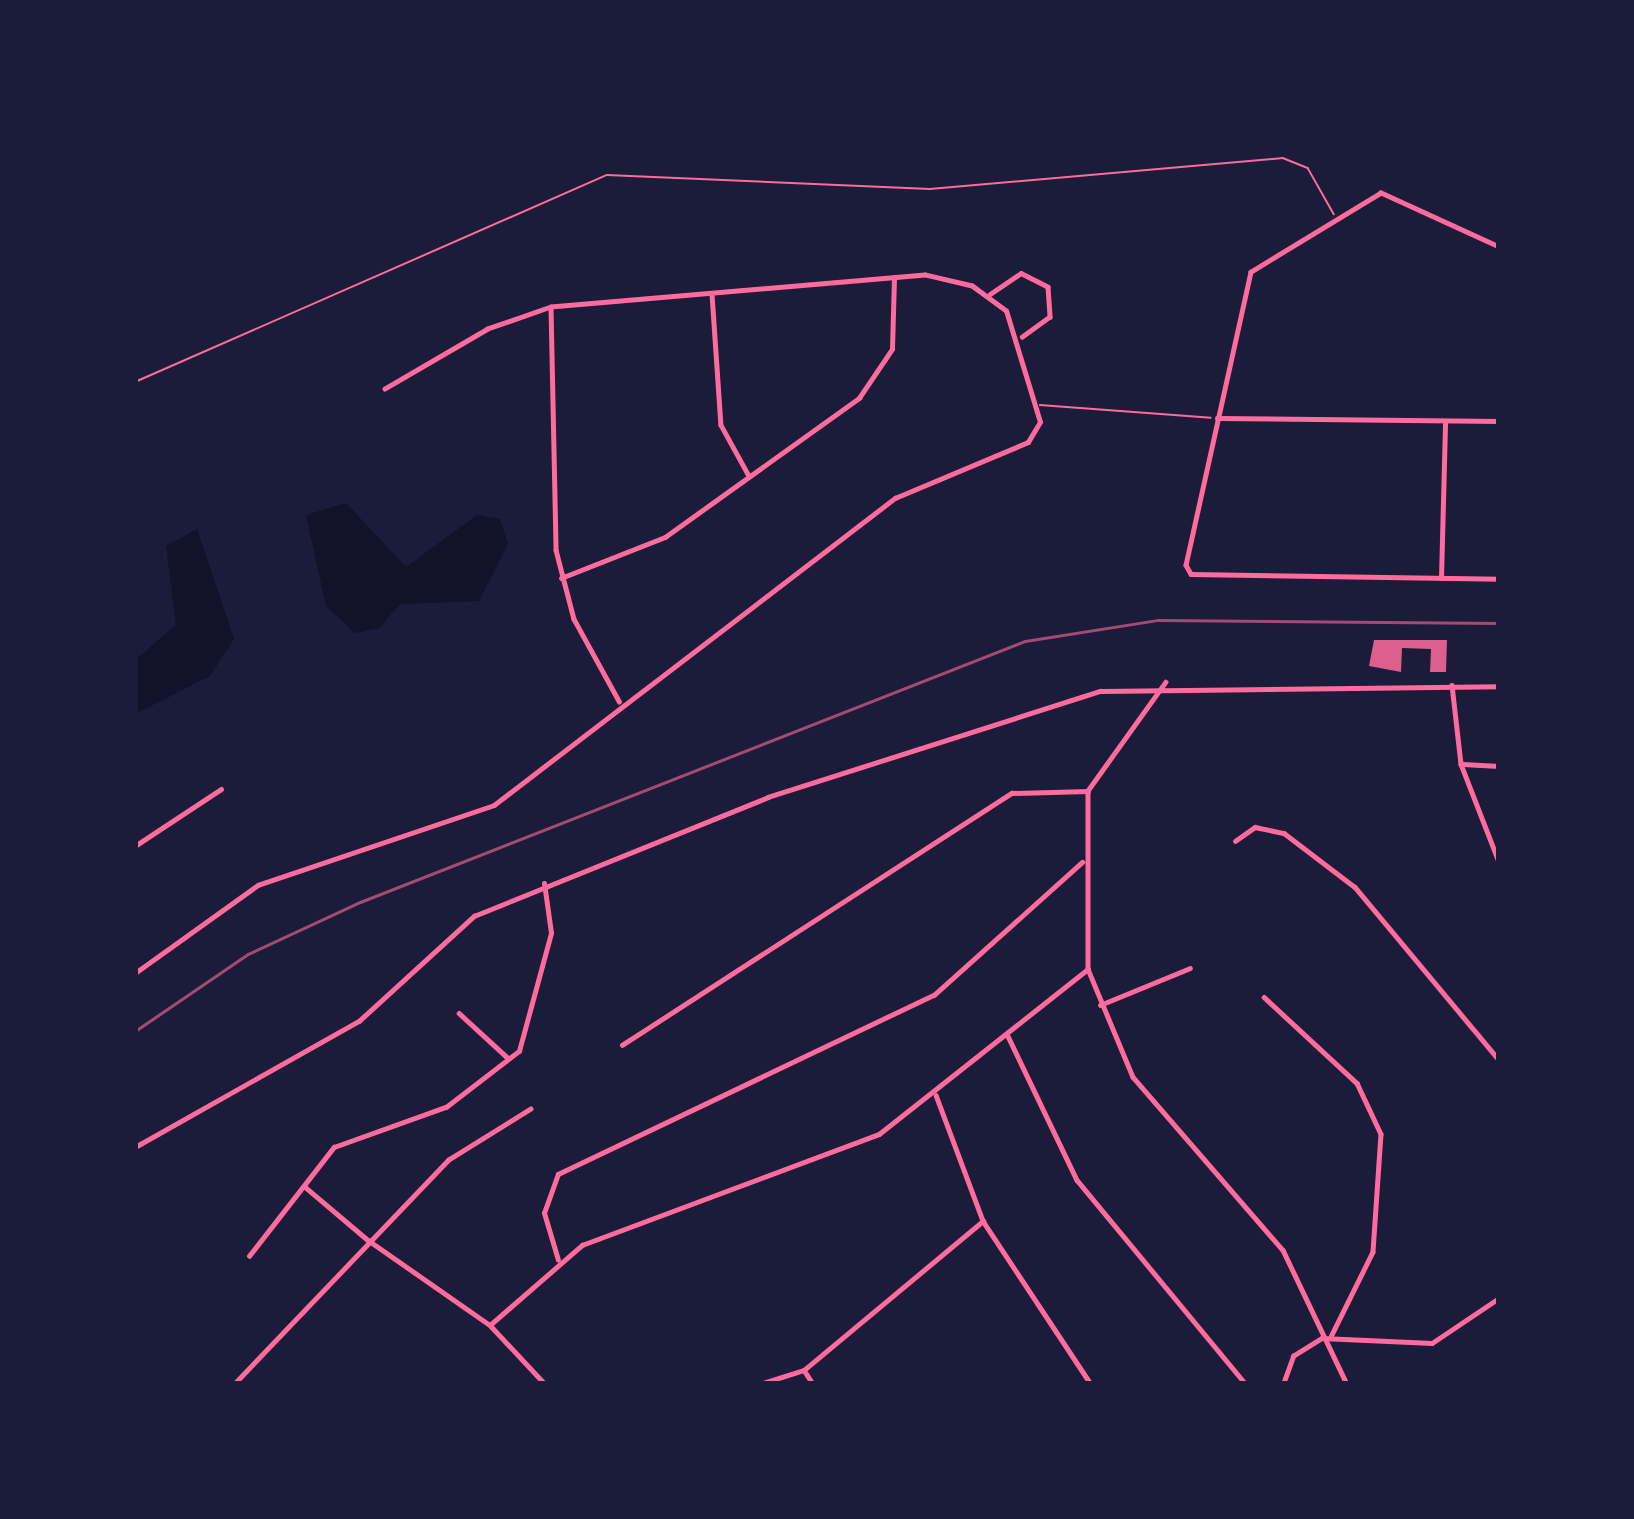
<!DOCTYPE html>
<style>
body{margin:0}
#map{position:relative;width:1634px;height:1519px;overflow:hidden;background:#1b1b3a;font-family:Barlow,sans-serif}
div>[style]{position:absolute}
.water>*{inset:0;background:#12122b}
.building>*{inset:0;background:#dd5f8e}
.path>*{height:1.5px;margin:-0.75px;padding:0 0.75px;transform-origin:0.75px;border-radius:0.75px;background:#ff6b9d}
.service>*{height:1.5px;margin:-0.75px;padding:0 0.75px;transform-origin:0.75px;border-radius:0.75px;background:#ff6b9d}
.minor>*{height:4.5px;margin:-2.25px;padding:0 2.25px;transform-origin:2.25px;border-radius:2.25px;background:#ff6b9d}
.tertiary>*{height:4.5px;margin:-2.25px;padding:0 2.25px;transform-origin:2.25px;border-radius:2.25px;background:#ff6b9d}
.rail>*{height:3px;margin:-1.5px;padding:0 1.5px;transform-origin:1.5px;border-radius:1.5px;background:#a44b75}
span{translate:-50% -50%;white-space:nowrap;text-align:center;line-height:1.15;-webkit-text-stroke:12px #1b1b3a;paint-order:stroke}
.frame{position:absolute;inset:0;border:138px solid #1b1b3a;pointer-events:none}
</style>
<div id="map">
<div class="water">
<i style="clip-path:polygon(346px 503px,406px 567px,477px 515px,500px 519px,508px 544px,479px 601px,400px 604px,379px 628px,355px 633px,326px 606px,306px 515px)"></i>
<i style="clip-path:polygon(197px 529px,234px 639px,210px 676px,135px 714px,135px 660px,176px 625px,166px 546px)"></i>
</div>
<div class="building">
<i style="clip-path:polygon(1374px 640px,1447px 640px,1446px 672px,1430px 672px,1431px 649px,1402px 648px,1401px 672px,1369px 666px)"></i>
</div>
<div class="path">
<i style="left:135px;top:382px;width:515px;rotate:-23.68deg"></i>
<i style="left:607px;top:175px;width:323px;rotate:2.5deg"></i>
<i style="left:930px;top:189px;width:354px;rotate:-5deg"></i>
<i style="left:1283px;top:158px;width:27px;rotate:22deg"></i>
<i style="left:1308px;top:168px;width:53px;rotate:60.5deg"></i>
</div>
<div class="service">
<i style="left:1040px;top:405px;width:171px;rotate:4.3deg"></i>
</div>
<div class="minor">
<i style="left:1499px;top:247px;width:130px;rotate:-155.4deg"></i>
<i style="left:1381px;top:193px;width:152px;rotate:148.7deg"></i>
<i style="left:1251px;top:272px;width:300px;rotate:102.5deg"></i>
<i style="left:1186px;top:565px;width:10px;rotate:61deg"></i>
<i style="left:1191px;top:574px;width:308px;rotate:0.9deg"></i>
<i style="left:712px;top:294px;width:131px;rotate:86.1deg"></i>
<i style="left:721px;top:425px;width:58px;rotate:61.2deg"></i>
<i style="left:990px;top:294px;width:37px;rotate:-34deg"></i>
<i style="left:1021px;top:273px;width:30px;rotate:27deg"></i>
<i style="left:1048px;top:287px;width:30px;rotate:86deg"></i>
<i style="left:1050px;top:317px;width:34px;rotate:144deg"></i>
<i style="left:551px;top:307px;width:243px;rotate:88.8deg"></i>
<i style="left:556px;top:550px;width:71px;rotate:75.4deg"></i>
<i style="left:574px;top:619px;width:94px;rotate:61.2deg"></i>
<i style="left:1217px;top:418px;width:282px;rotate:0.6deg"></i>
<i style="left:561px;top:578px;width:112px;rotate:-21.5deg"></i>
<i style="left:665px;top:537px;width:239px;rotate:-35.6deg"></i>
<i style="left:859px;top:398px;width:59px;rotate:-56deg"></i>
<i style="left:892px;top:349px;width:71px;rotate:-88.4deg"></i>
<i style="left:1441px;top:578px;width:156px;rotate:-88.5deg"></i>
<i style="left:1166px;top:682px;width:134px;rotate:125.6deg"></i>
<i style="left:1088px;top:791px;width:178px;rotate:90deg"></i>
<i style="left:1088px;top:969px;width:117px;rotate:67.4deg"></i>
<i style="left:1133px;top:1077px;width:229px;rotate:49.1deg"></i>
<i style="left:1283px;top:1250px;width:148px;rotate:64.5deg"></i>
<i style="left:1452px;top:685px;width:80px;rotate:83.5deg"></i>
<i style="left:1461px;top:764px;width:105px;rotate:68.8deg"></i>
<i style="left:1463px;top:764px;width:36px;rotate:3deg"></i>
<i style="left:1235px;top:841px;width:24px;rotate:-35deg"></i>
<i style="left:1255px;top:827px;width:30px;rotate:12deg"></i>
<i style="left:1284px;top:833px;width:89px;rotate:37.3deg"></i>
<i style="left:1355px;top:887px;width:225px;rotate:50.2deg"></i>
<i style="left:135px;top:846px;width:103px;rotate:-33.5deg"></i>
<i style="left:135px;top:973px;width:151px;rotate:-35.6deg"></i>
<i style="left:258px;top:885px;width:249px;rotate:-18.7deg"></i>
<i style="left:494px;top:805px;width:505px;rotate:-37.44deg"></i>
<i style="left:895px;top:498px;width:144px;rotate:-22.8deg"></i>
<i style="left:1028px;top:442px;width:23px;rotate:-59deg"></i>
<i style="left:1040px;top:422px;width:116px;rotate:-107deg"></i>
<i style="left:1006px;top:311px;width:42px;rotate:-143.7deg"></i>
<i style="left:972px;top:286px;width:48px;rotate:-166.8deg"></i>
<i style="left:925px;top:275px;width:375px;rotate:175.1deg"></i>
<i style="left:551px;top:307px;width:67px;rotate:160.8deg"></i>
<i style="left:488px;top:329px;width:119px;rotate:149.8deg"></i>
<i style="left:1264px;top:997px;width:127px;rotate:42.8deg"></i>
<i style="left:1357px;top:1083px;width:56px;rotate:64.8deg"></i>
<i style="left:1381px;top:1134px;width:118px;rotate:93.9deg"></i>
<i style="left:1373px;top:1252px;width:93px;rotate:116.3deg"></i>
<i style="left:1100px;top:1005px;width:97px;rotate:-22.3deg"></i>
<i style="left:459px;top:1013px;width:67px;rotate:42.6deg"></i>
<i style="left:1007px;top:1034px;width:162px;rotate:64.4deg"></i>
<i style="left:1077px;top:1180px;width:265px;rotate:50.4deg"></i>
<i style="left:622px;top:1045px;width:464px;rotate:-32.9deg"></i>
<i style="left:1012px;top:793px;width:76px;rotate:-1.5deg"></i>
<i style="left:936px;top:1095px;width:134px;rotate:69.5deg"></i>
<i style="left:983px;top:1221px;width:196px;rotate:56.5deg"></i>
<i style="left:304px;top:1186px;width:84px;rotate:40.2deg"></i>
<i style="left:249px;top:1256px;width:138px;rotate:-52.1deg"></i>
<i style="left:334px;top:1147px;width:119px;rotate:-19.7deg"></i>
<i style="left:446px;top:1107px;width:92px;rotate:-37.5deg"></i>
<i style="left:519px;top:1051px;width:122px;rotate:-74.8deg"></i>
<i style="left:551px;top:933px;width:50px;rotate:-98deg"></i>
<i style="left:558px;top:1260px;width:49px;rotate:-106.6deg"></i>
<i style="left:544px;top:1213px;width:41px;rotate:-70.3deg"></i>
<i style="left:558px;top:1174px;width:416px;rotate:-25.5deg"></i>
<i style="left:934px;top:995px;width:199px;rotate:-41.9deg"></i>
<i style="left:490px;top:1325px;width:122px;rotate:-41deg"></i>
<i style="left:582px;top:1245px;width:317px;rotate:-20.5deg"></i>
<i style="left:879px;top:1134px;width:266px;rotate:-38.3deg"></i>
<i style="left:804px;top:1370px;width:17px;rotate:57deg"></i>
<i style="left:234px;top:1384px;width:310px;rotate:-46.3deg"></i>
<i style="left:448px;top:1160px;width:97px;rotate:-31.9deg"></i>
<i style="left:760px;top:1384px;width:46px;rotate:-17.7deg"></i>
<i style="left:804px;top:1370px;width:233px;rotate:-39.8deg"></i>
<i style="left:1283px;top:1384px;width:30px;rotate:-70deg"></i>
<i style="left:1293px;top:1356px;width:34px;rotate:-32deg"></i>
<i style="left:1322px;top:1338px;width:110px;rotate:2.6deg"></i>
<i style="left:1432px;top:1343px;width:81px;rotate:-33.9deg"></i>
</div>
<div class="tertiary">
<i style="left:135px;top:1147px;width:257px;rotate:-29.4deg"></i>
<i style="left:359px;top:1021px;width:156px;rotate:-42.4deg"></i>
<i style="left:474px;top:916px;width:317px;rotate:-22deg"></i>
<i style="left:768px;top:797px;width:349px;rotate:-17.7deg"></i>
<i style="left:1101px;top:691px;width:398px;rotate:-0.7deg"></i>
<i style="left:368px;top:1240px;width:149px;rotate:34.9deg"></i>
<i style="left:490px;top:1325px;width:81px;rotate:47deg"></i>
</div>
<div class="rail">
<i style="left:135px;top:1031px;width:137px;rotate:-34.3deg"></i>
<i style="left:248px;top:954px;width:123px;rotate:-24.9deg"></i>
<i style="left:360px;top:902px;width:714px;rotate:-21.43deg"></i>
<i style="left:1025px;top:641px;width:135px;rotate:-9deg"></i>
<i style="left:1158px;top:620px;width:341px;rotate:0.5deg"></i>
</div>
<div class="frame"></div>
</div>
